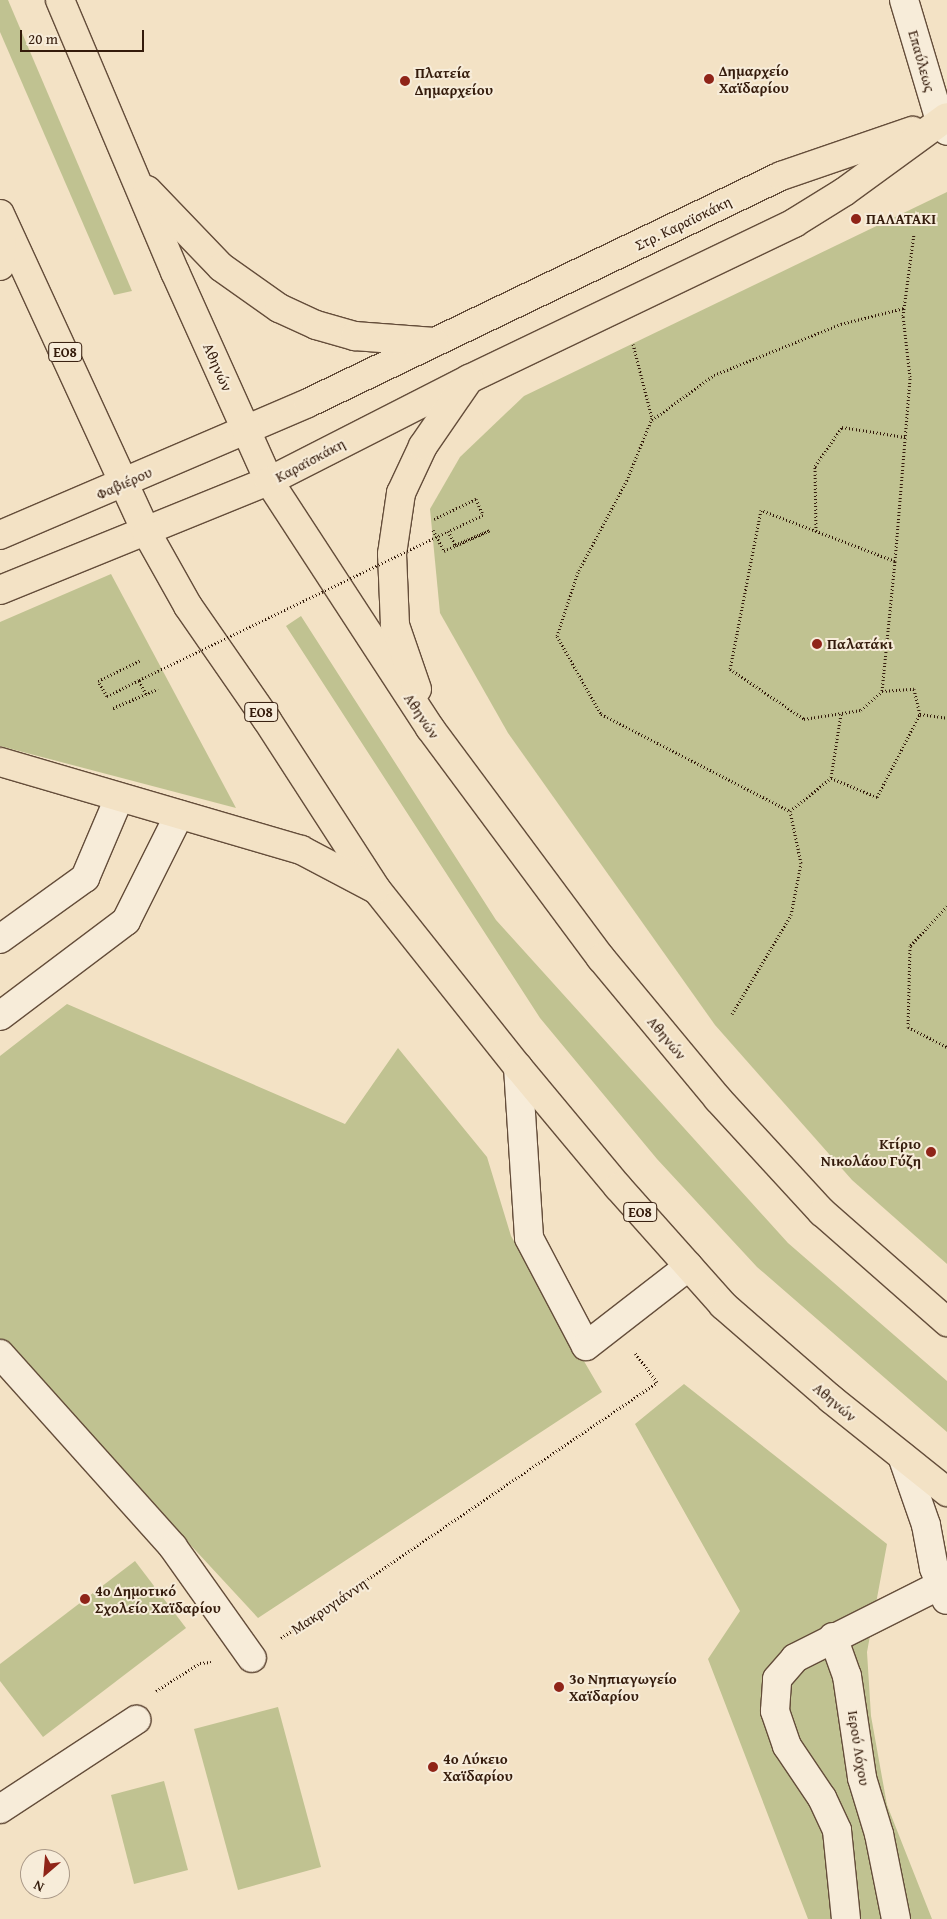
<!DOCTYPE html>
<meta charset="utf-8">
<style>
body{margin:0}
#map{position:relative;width:947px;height:1919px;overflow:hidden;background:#f3e2c5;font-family:"Gentium Book Plus",serif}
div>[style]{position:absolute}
.green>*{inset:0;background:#c0c291}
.path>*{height:3px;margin-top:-1.5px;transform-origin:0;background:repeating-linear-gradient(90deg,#341b0b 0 1px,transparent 0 3.5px)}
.roads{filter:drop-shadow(1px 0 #644d3a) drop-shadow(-1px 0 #644d3a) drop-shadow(0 1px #644d3a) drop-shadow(0 -1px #644d3a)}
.minor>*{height:28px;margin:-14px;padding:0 14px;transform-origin:14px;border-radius:14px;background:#f7ecd9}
.major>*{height:28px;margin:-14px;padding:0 14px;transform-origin:14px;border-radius:14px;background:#f3e2c5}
.highway>*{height:28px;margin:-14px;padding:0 14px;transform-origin:14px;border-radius:14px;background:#f3e2c5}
.path-bridge>*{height:3px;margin-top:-1.5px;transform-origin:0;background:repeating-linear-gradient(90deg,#341b0b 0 1px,transparent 0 3.5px)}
.dots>*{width:14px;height:14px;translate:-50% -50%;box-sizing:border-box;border:2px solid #f7ecd9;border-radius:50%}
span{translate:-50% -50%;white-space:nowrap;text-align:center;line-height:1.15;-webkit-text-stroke:4px #f7ecd9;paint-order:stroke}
.shield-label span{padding:1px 4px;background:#f7ecd9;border:1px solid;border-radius:4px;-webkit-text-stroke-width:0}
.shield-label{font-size:14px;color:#341b0b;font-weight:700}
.street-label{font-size:15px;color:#341b0b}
.poi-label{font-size:15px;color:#341b0b;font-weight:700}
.left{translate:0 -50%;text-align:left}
.right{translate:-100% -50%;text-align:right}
.north{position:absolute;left:20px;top:1849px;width:50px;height:50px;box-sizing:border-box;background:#f7ecd9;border:1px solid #a99887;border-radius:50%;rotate:207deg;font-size:14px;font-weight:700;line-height:20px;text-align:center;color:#341b0b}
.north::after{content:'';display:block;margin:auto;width:18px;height:22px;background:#8f2418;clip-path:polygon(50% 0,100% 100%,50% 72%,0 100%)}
.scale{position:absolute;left:20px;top:30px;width:124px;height:22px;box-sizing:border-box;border:2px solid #341b0b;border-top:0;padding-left:6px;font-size:15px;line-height:18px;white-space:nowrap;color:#341b0b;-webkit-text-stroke:4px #f7ecd9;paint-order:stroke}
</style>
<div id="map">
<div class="green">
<i style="clip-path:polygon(0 0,8px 0,132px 291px,114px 295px,0 32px)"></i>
<i style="clip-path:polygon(947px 192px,947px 1264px,852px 1180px,715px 1025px,508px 733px,440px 613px,430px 509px,460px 457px,524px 396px)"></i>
<i style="clip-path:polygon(111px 574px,236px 808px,0 746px,0 622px)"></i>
<i style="clip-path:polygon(301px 616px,496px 920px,788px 1243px,947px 1381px,947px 1432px,757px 1267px,657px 1159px,540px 1018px,286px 626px)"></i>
<i style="clip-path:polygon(67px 1004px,345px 1124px,398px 1048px,487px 1157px,511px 1236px,602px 1392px,258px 1618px,0 1339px,0 1056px)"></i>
<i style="clip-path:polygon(684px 1384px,887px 1544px,867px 1652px,871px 1716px,887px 1805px,932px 1919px,808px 1919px,708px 1659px,740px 1611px,635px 1424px)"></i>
<i style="clip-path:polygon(135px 1561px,186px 1628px,43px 1737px,0 1681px,0 1664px)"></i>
<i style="clip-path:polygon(278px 1707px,321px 1867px,238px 1890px,194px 1729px)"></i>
<i style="clip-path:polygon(164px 1781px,188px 1870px,134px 1884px,111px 1795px)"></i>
</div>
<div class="path">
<i style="left:633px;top:344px;width:76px;rotate:75.6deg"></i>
<i style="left:652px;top:418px;width:67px;rotate:112deg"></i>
<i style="left:627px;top:480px;width:104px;rotate:118deg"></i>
<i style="left:578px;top:572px;width:67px;rotate:108.2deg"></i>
<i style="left:557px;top:636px;width:90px;rotate:60.6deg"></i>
<i style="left:601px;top:714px;width:212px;rotate:27.2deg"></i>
<i style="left:790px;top:811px;width:53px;rotate:-38.8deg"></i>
<i style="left:652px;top:420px;width:77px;rotate:-36deg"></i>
<i style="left:714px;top:375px;width:137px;rotate:-21.9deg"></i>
<i style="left:841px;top:324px;width:65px;rotate:-14.3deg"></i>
<i style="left:434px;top:519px;width:47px;rotate:-25.5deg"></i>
<i style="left:476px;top:499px;width:17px;rotate:66deg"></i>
<i style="left:483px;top:515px;width:38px;rotate:155deg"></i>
<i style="left:433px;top:530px;width:24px;rotate:62deg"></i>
<i style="left:444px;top:551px;width:51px;rotate:-24.5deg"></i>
<i style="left:816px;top:531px;width:65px;rotate:-90.9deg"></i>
<i style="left:815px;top:466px;width:47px;rotate:-55.3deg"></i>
<i style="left:842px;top:427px;width:64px;rotate:9deg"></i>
<i style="left:895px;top:561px;width:185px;rotate:-85.3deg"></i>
<i style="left:910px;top:377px;width:61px;rotate:-96.5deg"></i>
<i style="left:903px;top:316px;width:83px;rotate:-82.4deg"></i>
<i style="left:139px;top:680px;width:36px;rotate:153deg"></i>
<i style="left:107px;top:696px;width:17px;rotate:-121deg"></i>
<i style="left:98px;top:681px;width:48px;rotate:-26deg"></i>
<i style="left:882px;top:691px;width:131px;rotate:-84.3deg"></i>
<i style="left:895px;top:561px;width:143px;rotate:-159.2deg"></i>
<i style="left:761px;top:510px;width:162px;rotate:101deg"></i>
<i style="left:730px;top:669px;width:89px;rotate:34deg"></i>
<i style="left:804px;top:719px;width:58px;rotate:-9deg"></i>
<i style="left:861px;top:710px;width:28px;rotate:-42deg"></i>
<i style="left:882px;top:691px;width:32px;rotate:-4deg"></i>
<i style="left:914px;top:689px;width:26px;rotate:77deg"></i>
<i style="left:920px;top:714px;width:27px;rotate:8deg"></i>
<i style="left:113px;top:708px;width:49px;rotate:-22.9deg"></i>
<i style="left:841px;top:714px;width:65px;rotate:98.9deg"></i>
<i style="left:831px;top:778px;width:50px;rotate:22.4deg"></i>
<i style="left:877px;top:797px;width:93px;rotate:-62.6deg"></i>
<i style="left:947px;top:906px;width:54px;rotate:132.8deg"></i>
<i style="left:910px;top:946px;width:81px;rotate:91.4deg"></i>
<i style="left:908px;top:1027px;width:44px;rotate:27.1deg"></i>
<i style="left:732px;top:1014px;width:115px;rotate:-59.2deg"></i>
<i style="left:791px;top:915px;width:53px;rotate:-79.1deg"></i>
<i style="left:801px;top:863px;width:53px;rotate:-101.9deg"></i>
<i style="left:281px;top:1638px;width:455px;rotate:-34.2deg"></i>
<i style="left:657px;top:1382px;width:36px;rotate:-127deg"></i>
<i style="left:156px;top:1691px;width:52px;rotate:-32.5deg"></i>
<i style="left:200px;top:1663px;width:11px;rotate:-5deg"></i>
</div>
<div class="roads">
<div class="minor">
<i style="left:904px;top:0;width:126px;rotate:73.4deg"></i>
<i style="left:940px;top:121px;width:12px;rotate:55deg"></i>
<i style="left:0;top:939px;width:105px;rotate:-35.7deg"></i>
<i style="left:85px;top:878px;width:87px;rotate:-67deg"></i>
<i style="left:0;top:1016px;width:158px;rotate:-37deg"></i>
<i style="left:126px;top:921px;width:119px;rotate:-63.4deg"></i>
<i style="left:518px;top:1067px;width:171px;rotate:86.3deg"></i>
<i style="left:529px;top:1238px;width:122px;rotate:62.2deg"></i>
<i style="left:586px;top:1346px;width:130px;rotate:-37.8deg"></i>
<i style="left:0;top:1354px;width:259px;rotate:48.1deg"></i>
<i style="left:173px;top:1547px;width:136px;rotate:54.6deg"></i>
<i style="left:902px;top:1456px;width:73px;rotate:70.8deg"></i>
<i style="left:926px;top:1525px;width:44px;rotate:79.5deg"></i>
<i style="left:934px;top:1568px;width:34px;rotate:69deg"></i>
<i style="left:833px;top:1637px;width:41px;rotate:70.3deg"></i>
<i style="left:847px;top:1676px;width:103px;rotate:81.6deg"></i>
<i style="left:862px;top:1778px;width:59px;rotate:73.1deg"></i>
<i style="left:879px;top:1834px;width:87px;rotate:78.7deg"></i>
<i style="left:0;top:1809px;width:163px;rotate:-33.2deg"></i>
<i style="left:846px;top:1919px;width:89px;rotate:-95.8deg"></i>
<i style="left:837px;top:1830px;width:35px;rotate:-115deg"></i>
<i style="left:822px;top:1798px;width:63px;rotate:-123.9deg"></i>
<i style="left:787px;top:1746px;width:37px;rotate:-109deg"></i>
<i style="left:775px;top:1711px;width:32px;rotate:-86deg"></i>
<i style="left:777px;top:1679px;width:28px;rotate:-49deg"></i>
<i style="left:795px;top:1658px;width:162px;rotate:-26.7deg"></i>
</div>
<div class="major">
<i style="left:0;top:535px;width:335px;rotate:-23.2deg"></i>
<i style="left:308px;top:403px;width:525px;rotate:-25.64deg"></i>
<i style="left:781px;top:176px;width:139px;rotate:-19deg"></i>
<i style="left:0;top:590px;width:290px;rotate:-22.1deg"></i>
<i style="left:269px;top:481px;width:225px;rotate:-27deg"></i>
<i style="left:469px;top:379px;width:361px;rotate:-25.6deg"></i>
<i style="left:794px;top:223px;width:59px;rotate:-31.8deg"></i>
<i style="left:844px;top:192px;width:127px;rotate:-36.1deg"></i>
</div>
<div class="highway">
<i style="left:60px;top:0;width:295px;rotate:67.1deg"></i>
<i style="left:175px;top:272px;width:229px;rotate:65.8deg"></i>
<i style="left:269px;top:481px;width:295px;rotate:56.9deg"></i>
<i style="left:430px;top:728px;width:287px;rotate:53.4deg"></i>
<i style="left:601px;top:958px;width:183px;rotate:50.3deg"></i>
<i style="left:718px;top:1099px;width:154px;rotate:47.4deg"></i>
<i style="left:822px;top:1212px;width:167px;rotate:41.3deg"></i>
<i style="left:147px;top:190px;width:107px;rotate:46.1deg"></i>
<i style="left:221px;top:267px;width:71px;rotate:35.3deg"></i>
<i style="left:279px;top:308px;width:41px;rotate:24.7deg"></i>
<i style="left:316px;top:325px;width:41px;rotate:15.8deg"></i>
<i style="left:355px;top:336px;width:79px;rotate:4.3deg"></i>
<i style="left:0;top:214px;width:351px;rotate:65.3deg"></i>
<i style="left:147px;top:533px;width:84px;rotate:60.7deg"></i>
<i style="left:188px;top:606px;width:139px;rotate:55.3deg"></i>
<i style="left:267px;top:720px;width:202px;rotate:57.1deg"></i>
<i style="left:377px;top:890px;width:226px;rotate:51.5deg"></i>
<i style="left:518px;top:1067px;width:156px;rotate:50.2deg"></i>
<i style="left:618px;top:1187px;width:158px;rotate:48.3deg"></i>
<i style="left:723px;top:1305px;width:143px;rotate:41deg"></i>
<i style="left:831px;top:1399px;width:149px;rotate:38.7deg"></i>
<i style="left:0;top:266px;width:44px;rotate:-86.1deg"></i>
<i style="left:417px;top:689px;width:68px;rotate:-109deg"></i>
<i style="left:395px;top:625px;width:71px;rotate:-92.4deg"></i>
<i style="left:392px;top:554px;width:62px;rotate:-81.6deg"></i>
<i style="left:401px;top:493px;width:52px;rotate:-64.9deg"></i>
<i style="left:423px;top:446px;width:81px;rotate:-55.5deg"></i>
<i style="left:0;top:762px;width:314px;rotate:16.3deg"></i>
<i style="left:301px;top:850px;width:84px;rotate:27.8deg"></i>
</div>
</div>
<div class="path-bridge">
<i style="left:113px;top:708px;width:36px;rotate:-23deg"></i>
<i style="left:146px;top:694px;width:16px;rotate:-117deg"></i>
<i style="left:139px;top:680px;width:343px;rotate:-25.7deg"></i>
<i style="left:448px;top:531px;width:16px;rotate:63deg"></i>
<i style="left:455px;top:545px;width:38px;rotate:-23deg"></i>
</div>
<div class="dots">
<i style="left:709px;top:79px;background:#8f2418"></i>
<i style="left:405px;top:81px;background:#8f2418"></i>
<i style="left:856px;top:219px;background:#8f2418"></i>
<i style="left:817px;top:644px;background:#8f2418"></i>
<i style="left:931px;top:1152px;background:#8f2418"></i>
<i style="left:85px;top:1599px;background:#8f2418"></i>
<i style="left:559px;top:1687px;background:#8f2418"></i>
<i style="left:433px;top:1767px;background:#8f2418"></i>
</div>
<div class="shield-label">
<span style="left:65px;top:352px">ΕΟ8</span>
<span style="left:261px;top:712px">ΕΟ8</span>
<span style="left:640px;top:1212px">ΕΟ8</span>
</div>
<div class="street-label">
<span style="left:922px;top:61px;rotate:74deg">Επαύλεως</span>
<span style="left:683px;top:223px;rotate:-26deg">Στρ. Καραϊσκάκη</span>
<span style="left:218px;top:367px;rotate:66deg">Αθηνών</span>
<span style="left:310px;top:460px;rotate:-28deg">Καραϊσκάκη</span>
<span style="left:124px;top:483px;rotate:-24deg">Φαβιέρου</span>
<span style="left:422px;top:716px;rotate:56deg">Αθηνών</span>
<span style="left:667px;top:1038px;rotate:50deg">Αθηνών</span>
<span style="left:835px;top:1402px;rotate:40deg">Αθηνών</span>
<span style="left:329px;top:1606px;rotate:-34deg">Μακρυγιάννη</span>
<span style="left:859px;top:1748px;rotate:81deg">Ιερού Λόχου</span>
</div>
<div class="poi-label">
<span class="left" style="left:719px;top:79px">Δημαρχείο<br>Χαϊδαρίου</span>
<span class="left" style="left:415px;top:81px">Πλατεία<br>Δημαρχείου</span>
<span class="left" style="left:866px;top:219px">ΠΑΛΑΤΑΚΙ</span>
<span class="left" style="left:827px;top:644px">Παλατάκι</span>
<span class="right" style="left:921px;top:1152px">Κτίριο<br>Νικολάου Γύζη</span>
<span class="left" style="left:95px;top:1599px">4ο Δημοτικό<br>Σχολείο Χαϊδαρίου</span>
<span class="left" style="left:569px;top:1687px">3ο Νηπιαγωγείο<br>Χαϊδαρίου</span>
<span class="left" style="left:443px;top:1767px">4ο Λύκειο<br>Χαϊδαρίου</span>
</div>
<div class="north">N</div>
<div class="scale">20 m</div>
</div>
